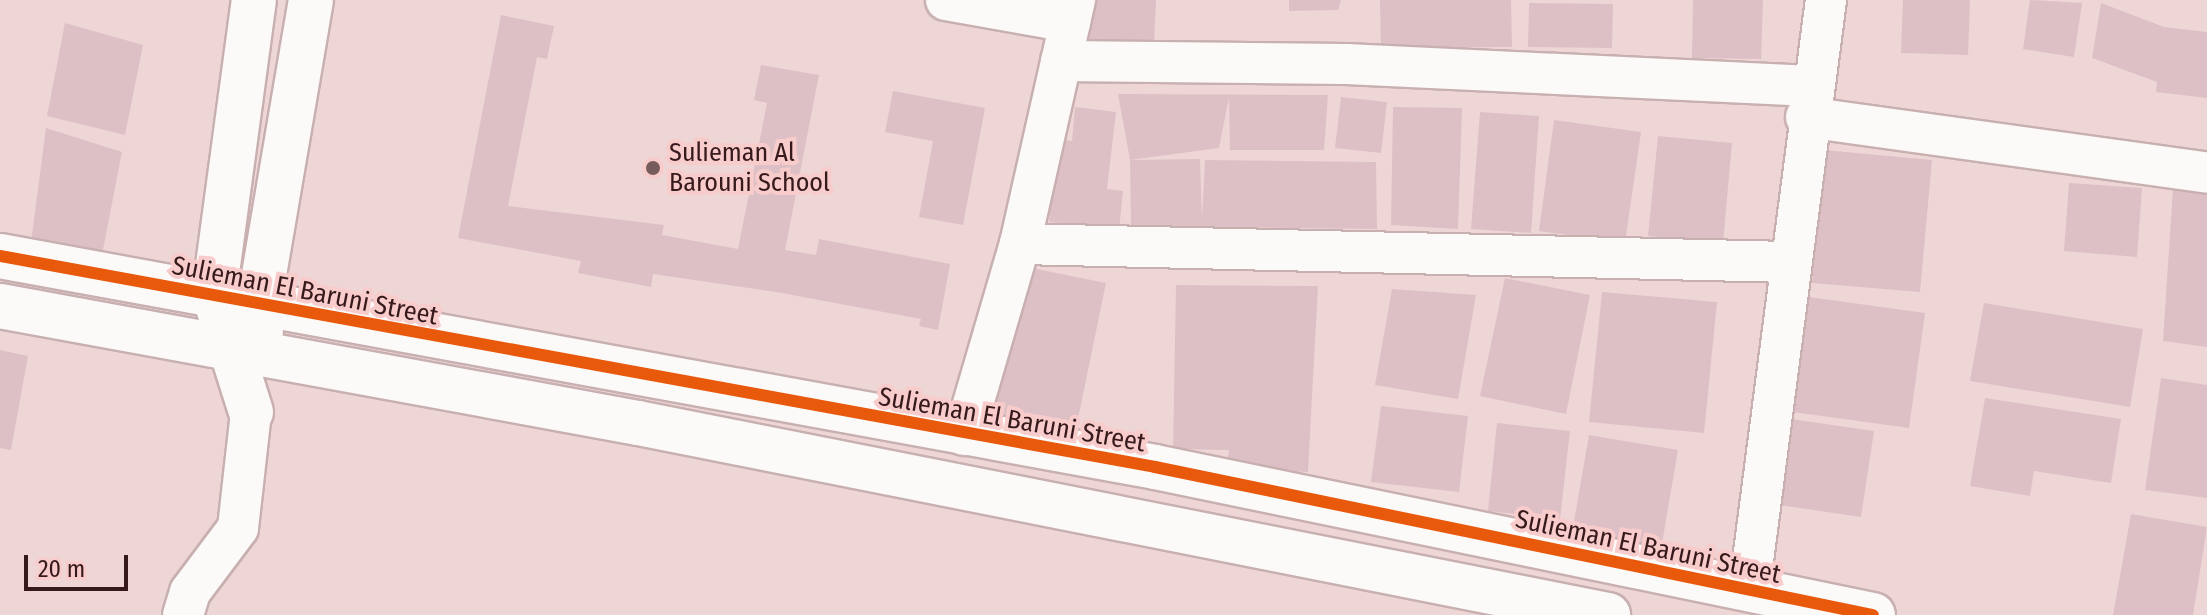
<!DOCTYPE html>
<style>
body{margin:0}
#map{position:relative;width:2207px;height:615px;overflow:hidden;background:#eed6d6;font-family:"Fira Sans Condensed",sans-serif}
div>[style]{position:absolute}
.building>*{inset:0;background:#ddc0c6}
.roads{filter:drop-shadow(2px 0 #c8afb0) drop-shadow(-2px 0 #c8afb0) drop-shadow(0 2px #c8afb0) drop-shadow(0 -2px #c8afb0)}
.minor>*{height:40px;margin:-20px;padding:0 20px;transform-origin:20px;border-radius:20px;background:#fcf9f9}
.tertiary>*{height:44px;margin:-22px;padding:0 22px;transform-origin:22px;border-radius:22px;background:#fcf9f9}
.cycleway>*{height:12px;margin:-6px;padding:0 6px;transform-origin:6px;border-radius:6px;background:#e8590c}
.dots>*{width:22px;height:22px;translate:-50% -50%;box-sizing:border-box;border:4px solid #f9cccc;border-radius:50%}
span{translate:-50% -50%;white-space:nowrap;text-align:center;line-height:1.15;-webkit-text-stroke:8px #f9cccc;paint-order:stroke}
.poi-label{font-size:26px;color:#35191b}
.left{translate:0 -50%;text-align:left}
.street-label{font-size:26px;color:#35191b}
.scale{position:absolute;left:24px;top:555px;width:104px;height:36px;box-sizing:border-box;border:4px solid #35191b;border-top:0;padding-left:10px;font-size:24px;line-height:28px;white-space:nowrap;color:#35191b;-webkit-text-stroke:6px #f9cccc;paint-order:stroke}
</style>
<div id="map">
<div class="building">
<i style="clip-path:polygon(1097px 0,1156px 0,1154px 44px,1088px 43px)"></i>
<i style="clip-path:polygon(1289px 0,1341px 0,1338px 10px,1289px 11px)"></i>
<i style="clip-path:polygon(1380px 0,1511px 0,1512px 47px,1381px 48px)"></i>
<i style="clip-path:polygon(1693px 0,1763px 0,1761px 59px,1692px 58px)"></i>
<i style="clip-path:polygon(1903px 0,1970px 0,1968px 55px,1901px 53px)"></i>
<i style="clip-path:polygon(2030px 0,2082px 3px,2074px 57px,2023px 49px)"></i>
<i style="clip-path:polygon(1529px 3px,1613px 4px,1612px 48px,1528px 47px)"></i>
<i style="clip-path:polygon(2101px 3px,2164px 27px,2207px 32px,2207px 98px,2156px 92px,2157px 82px,2092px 58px)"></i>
<i style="clip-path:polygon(501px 15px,554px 26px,547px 59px,537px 57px,508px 206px,664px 225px,662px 235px,738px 249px,767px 103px,754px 100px,761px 65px,819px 75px,785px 250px,816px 255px,819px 239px,950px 264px,938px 330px,919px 326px,921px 319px,776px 292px,653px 274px,651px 287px,578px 273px,581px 261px,458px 238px)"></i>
<i style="clip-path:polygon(65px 23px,143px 45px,125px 135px,47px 116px)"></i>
<i style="clip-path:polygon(893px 91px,985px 108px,963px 225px,919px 217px,933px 141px,885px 132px)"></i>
<i style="clip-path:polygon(1118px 94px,1328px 95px,1324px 150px,1230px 150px,1229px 98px,1219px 148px,1130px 160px)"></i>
<i style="clip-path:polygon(1341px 97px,1387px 102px,1381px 153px,1335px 148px)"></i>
<i style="clip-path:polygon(1075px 107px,1116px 112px,1107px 189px,1123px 191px,1119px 230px,1049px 222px,1059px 139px,1072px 141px)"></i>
<i style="clip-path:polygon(1393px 107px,1462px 108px,1458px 229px,1391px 225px)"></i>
<i style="clip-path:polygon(1480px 112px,1539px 116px,1531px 233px,1471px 229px)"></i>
<i style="clip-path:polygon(1554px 120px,1641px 132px,1625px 243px,1539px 231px)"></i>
<i style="clip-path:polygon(46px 128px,122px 152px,102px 255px,30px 250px)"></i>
<i style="clip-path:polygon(1658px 136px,1732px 143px,1723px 243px,1648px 236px)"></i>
<i style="clip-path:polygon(1824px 150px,1932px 160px,1920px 292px,1812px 283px)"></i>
<i style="clip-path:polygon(1200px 159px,1202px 218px,1205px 160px,1376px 162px,1377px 229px,1131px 226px,1130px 160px)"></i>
<i style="clip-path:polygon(2069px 183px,2142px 188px,2137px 257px,2064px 251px)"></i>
<i style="clip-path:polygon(2173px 188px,2207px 194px,2207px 347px,2163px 341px)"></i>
<i style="clip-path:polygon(1022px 266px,1106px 283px,1073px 443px,989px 427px)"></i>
<i style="clip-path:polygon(1505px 278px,1590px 295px,1566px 414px,1480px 396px)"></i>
<i style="clip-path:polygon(1176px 285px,1318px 286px,1308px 472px,1227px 468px,1229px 450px,1173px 449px)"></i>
<i style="clip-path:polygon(1392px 289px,1476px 295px,1458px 399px,1375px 385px)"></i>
<i style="clip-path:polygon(1602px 292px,1717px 302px,1704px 433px,1589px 422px)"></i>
<i style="clip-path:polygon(1809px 297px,1925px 313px,1909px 428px,1793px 412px)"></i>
<i style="clip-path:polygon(1984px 303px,2143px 329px,2130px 407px,1970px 381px)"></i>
<i style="clip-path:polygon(0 350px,28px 356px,11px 450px,0 448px)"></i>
<i style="clip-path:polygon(2161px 378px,2207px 385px,2207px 498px,2145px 490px)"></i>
<i style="clip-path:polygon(1985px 398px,2121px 419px,2111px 483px,2034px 471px,2030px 496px,1970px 486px)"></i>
<i style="clip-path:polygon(1381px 406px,1468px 416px,1459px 492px,1371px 482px)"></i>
<i style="clip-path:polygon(1791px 419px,1874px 431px,1861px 517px,1779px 505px)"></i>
<i style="clip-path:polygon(1497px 423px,1570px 431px,1560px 519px,1488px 511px)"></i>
<i style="clip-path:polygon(1589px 435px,1678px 450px,1661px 549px,1572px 533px)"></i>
<i style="clip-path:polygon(2131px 514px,2207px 527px,2193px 615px,2113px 615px)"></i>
</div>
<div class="roads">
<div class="minor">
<i style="left:946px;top:0;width:126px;rotate:10.1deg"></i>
<i style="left:1061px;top:61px;width:285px;rotate:0.6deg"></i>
<i style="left:1346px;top:64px;width:466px;rotate:2.7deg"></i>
<i style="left:1806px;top:117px;width:405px;rotate:7.9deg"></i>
<i style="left:1020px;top:244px;width:767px;rotate:1.34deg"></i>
<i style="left:964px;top:435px;width:199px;rotate:-73.7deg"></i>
<i style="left:1020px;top:244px;width:250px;rotate:-77.3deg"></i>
<i style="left:1749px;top:591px;width:596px;rotate:-82.58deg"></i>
<i style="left:183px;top:615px;width:24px;rotate:-73deg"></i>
<i style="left:190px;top:592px;width:80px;rotate:-53.1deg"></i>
<i style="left:238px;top:528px;width:117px;rotate:-83.6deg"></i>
</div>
<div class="tertiary">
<i style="left:0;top:256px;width:1174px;rotate:10.35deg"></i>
<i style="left:1155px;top:467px;width:733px;rotate:11.65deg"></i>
<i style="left:0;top:306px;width:649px;rotate:10.39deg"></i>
<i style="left:638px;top:423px;width:989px;rotate:11.2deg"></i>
<i style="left:261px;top:331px;width:27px;rotate:-94deg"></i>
<i style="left:259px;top:304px;width:308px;rotate:-80.3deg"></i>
<i style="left:251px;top:412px;width:123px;rotate:-107.5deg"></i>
<i style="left:214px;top:295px;width:298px;rotate:-82.3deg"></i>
</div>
</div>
<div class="cycleway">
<i style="left:0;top:256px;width:1174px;rotate:10.35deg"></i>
<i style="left:1155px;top:467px;width:733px;rotate:11.65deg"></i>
</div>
<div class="dots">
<i style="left:653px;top:168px;background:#765b5c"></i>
</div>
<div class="poi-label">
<span class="left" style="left:669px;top:168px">Sulieman Al<br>Barouni School</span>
</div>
<div class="street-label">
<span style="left:305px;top:291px;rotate:11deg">Sulieman El Baruni Street</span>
<span style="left:1012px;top:420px;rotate:10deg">Sulieman El Baruni Street</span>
<span style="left:1648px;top:547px;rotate:12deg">Sulieman El Baruni Street</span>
</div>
<div class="scale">20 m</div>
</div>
